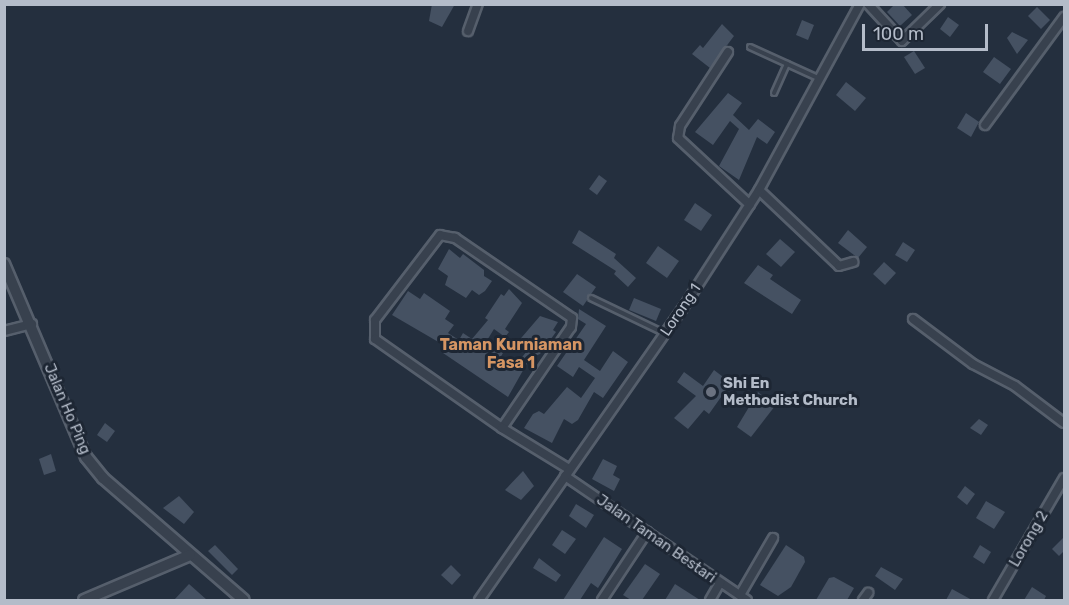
<!DOCTYPE html>
<style>
body{margin:0}
#map{position:relative;width:1069px;height:605px;overflow:hidden;background:#242f3e;font-family:Rubik,sans-serif}
div>[style]{position:absolute}
.building>*{inset:0;background:#455162}
.roads{filter:drop-shadow(2px 0 #565f6c) drop-shadow(-2px 0 #565f6c) drop-shadow(0 2px #565f6c) drop-shadow(0 -2px #565f6c)}
.service>*{height:4px;margin:-2px;padding:0 2px;transform-origin:2px;border-radius:2px;background:#38414e}
.minor>*{height:8px;margin:-4px;padding:0 4px;transform-origin:4px;border-radius:4px;background:#38414e}
.tertiary>*{height:10px;margin:-5px;padding:0 5px;transform-origin:5px;border-radius:5px;background:#38414e}
.dots>*{width:16px;height:16px;translate:-50% -50%;box-sizing:border-box;border:3px solid #1d2633;border-radius:50%}
span{translate:-50% -50%;white-space:nowrap;text-align:center;line-height:1.15;-webkit-text-stroke:6px #1d2633;paint-order:stroke}
.street-label{font-size:15px;color:#b4bcc9}
.poi-label{font-size:15px;color:#b4bcc9;font-weight:700}
.left{translate:0 -50%;text-align:left}
.neighbourhood-label{font-size:16px;color:#d59563;font-weight:700}
.frame{position:absolute;inset:0;border:6px solid #b4bcc9;pointer-events:none}
.scale{position:absolute;left:862px;top:24px;width:126px;height:27px;box-sizing:border-box;border:3px solid #b4bcc9;border-top:0;padding-left:8px;font-size:18px;line-height:21px;white-space:nowrap;color:#b4bcc9;-webkit-text-stroke:4px #1d2633;paint-order:stroke}
</style>
<div id="map">
<div class="building">
<i style="clip-path:polygon(432px 4px,455px 4px,442px 27px,429px 21px)"></i>
<i style="clip-path:polygon(895px 4px,902px 4px,912px 15px,900px 26px,887px 12px)"></i>
<i style="clip-path:polygon(1037px 7px,1050px 20px,1041px 29px,1028px 16px)"></i>
<i style="clip-path:polygon(948px 17px,959px 25px,950px 37px,940px 29px)"></i>
<i style="clip-path:polygon(802px 20px,814px 25px,808px 40px,796px 35px)"></i>
<i style="clip-path:polygon(722px 24px,734px 36px,710px 68px,692px 54px,700px 45px,703px 48px)"></i>
<i style="clip-path:polygon(1012px 32px,1028px 40px,1017px 54px,1007px 38px)"></i>
<i style="clip-path:polygon(914px 51px,925px 68px,915px 74px,904px 57px)"></i>
<i style="clip-path:polygon(994px 57px,1011px 69px,1000px 84px,983px 72px)"></i>
<i style="clip-path:polygon(846px 82px,866px 98px,855px 111px,836px 95px)"></i>
<i style="clip-path:polygon(728px 93px,742px 103px,733px 115px,749px 130px,758px 119px,775px 132px,767px 144px,757px 137px,739px 180px,719px 166px,739px 129px,730px 121px,713px 145px,695px 132px)"></i>
<i style="clip-path:polygon(966px 113px,979px 122px,971px 137px,957px 128px)"></i>
<i style="clip-path:polygon(599px 175px,607px 181px,597px 195px,589px 189px)"></i>
<i style="clip-path:polygon(695px 203px,712px 215px,701px 231px,684px 220px)"></i>
<i style="clip-path:polygon(579px 230px,616px 254px,614px 258px,636px 278px,628px 287px,614px 274px,616px 271px,572px 243px)"></i>
<i style="clip-path:polygon(848px 230px,867px 247px,858px 258px,838px 243px)"></i>
<i style="clip-path:polygon(780px 239px,795px 252px,781px 267px,766px 254px)"></i>
<i style="clip-path:polygon(903px 242px,915px 250px,907px 262px,895px 255px)"></i>
<i style="clip-path:polygon(658px 246px,679px 261px,667px 278px,646px 263px)"></i>
<i style="clip-path:polygon(449px 249px,460px 258px,463px 254px,484px 270px,484px 276px,492px 281px,485px 291px,479px 295px,472px 290px,466px 298px,445px 285px,448px 276px,438px 269px)"></i>
<i style="clip-path:polygon(884px 262px,896px 273px,885px 285px,873px 274px)"></i>
<i style="clip-path:polygon(758px 265px,773px 275px,770px 279px,801px 300px,792px 314px,744px 283px)"></i>
<i style="clip-path:polygon(577px 274px,596px 287px,583px 306px,563px 292px)"></i>
<i style="clip-path:polygon(509px 289px,522px 303px,505px 329px,509px 332px,505px 337px,494px 329px,486px 342px,503px 353px,500px 358px,514px 367px,527px 351px,516px 344px,540px 316px,558px 322px,553px 330px,556px 332px,540px 354px,530px 358px,508px 397px,443px 353px,447px 347px,392px 315px,408px 291px,420px 299px,424px 293px,450px 311px,445px 319px,454px 325px,448px 333px,459px 340px,463px 333px,472px 339px,488px 320px,485px 318px,501px 294px,504px 296px)"></i>
<i style="clip-path:polygon(634px 298px,661px 309px,656px 321px,629px 310px)"></i>
<i style="clip-path:polygon(579px 309px,606px 326px,584px 360px,600px 371px,613px 351px,628px 362px,603px 398px,594px 392px,578px 420px,572px 424px,564px 419px,552px 443px,524px 428px,533px 414px,539px 411px,544px 414px,567px 387px,581px 398px,595px 378px,579px 367px,573px 377px,557px 366px,586px 324px,578px 319px)"></i>
<i style="clip-path:polygon(714px 370px,731px 383px,709px 414px,704px 410px,688px 429px,674px 418px,696px 396px,677px 382px,684px 372px,703px 386px)"></i>
<i style="clip-path:polygon(758px 392px,775px 406px,751px 437px,737px 427px)"></i>
<i style="clip-path:polygon(979px 419px,988px 425px,981px 435px,970px 428px)"></i>
<i style="clip-path:polygon(105px 423px,115px 431px,107px 442px,97px 435px)"></i>
<i style="clip-path:polygon(51px 454px,56px 471px,44px 475px,39px 459px)"></i>
<i style="clip-path:polygon(603px 459px,617px 466px,613px 475px,620px 479px,614px 491px,592px 479px)"></i>
<i style="clip-path:polygon(523px 471px,534px 486px,521px 500px,505px 490px)"></i>
<i style="clip-path:polygon(965px 486px,975px 494px,967px 505px,957px 497px)"></i>
<i style="clip-path:polygon(179px 496px,194px 512px,184px 524px,163px 508px)"></i>
<i style="clip-path:polygon(986px 501px,1005px 512px,994px 529px,976px 518px)"></i>
<i style="clip-path:polygon(576px 504px,594px 515px,586px 528px,569px 516px)"></i>
<i style="clip-path:polygon(562px 530px,576px 539px,565px 554px,552px 545px)"></i>
<i style="clip-path:polygon(1065px 536px,1065px 550px,1059px 556px,1052px 549px)"></i>
<i style="clip-path:polygon(604px 537px,622px 549px,598px 588px,591px 583px,580px 600px,563px 600px)"></i>
<i style="clip-path:polygon(215px 545px,238px 569px,232px 575px,208px 551px)"></i>
<i style="clip-path:polygon(786px 545px,804px 557px,805px 562px,791px 587px,778px 596px,760px 585px)"></i>
<i style="clip-path:polygon(980px 545px,991px 552px,984px 564px,973px 557px)"></i>
<i style="clip-path:polygon(539px 558px,561px 575px,556px 582px,533px 568px)"></i>
<i style="clip-path:polygon(645px 564px,660px 574px,642px 600px,631px 600px,623px 595px)"></i>
<i style="clip-path:polygon(451px 565px,461px 575px,452px 585px,441px 575px)"></i>
<i style="clip-path:polygon(881px 567px,903px 579px,895px 590px,875px 576px)"></i>
<i style="clip-path:polygon(834px 577px,854px 588px,847px 600px,816px 600px,829px 578px)"></i>
<i style="clip-path:polygon(189px 584px,207px 600px,174px 600px)"></i>
<i style="clip-path:polygon(675px 584px,700px 600px,665px 600px)"></i>
<i style="clip-path:polygon(1032px 587px,1046px 596px,1044px 600px,1024px 600px)"></i>
<i style="clip-path:polygon(952px 589px,972px 600px,946px 600px)"></i>
</div>
<div class="roads">
<div class="service">
<i style="left:750px;top:47px;width:75px;rotate:24.5deg"></i>
<i style="left:774px;top:93px;width:32px;rotate:-66deg"></i>
<i style="left:591px;top:298px;width:81px;rotate:25.6deg"></i>
</div>
<div class="minor">
<i style="left:868px;top:4px;width:50px;rotate:47.4deg"></i>
<i style="left:902px;top:41px;width:53px;rotate:-44.2deg"></i>
<i style="left:468px;top:31px;width:29px;rotate:-70deg"></i>
<i style="left:728px;top:52px;width:88px;rotate:123deg"></i>
<i style="left:680px;top:126px;width:12px;rotate:99deg"></i>
<i style="left:678px;top:138px;width:98px;rotate:42.9deg"></i>
<i style="left:985px;top:125px;width:134px;rotate:-53.8deg"></i>
<i style="left:759px;top:190px;width:110px;rotate:43.5deg"></i>
<i style="left:839px;top:266px;width:15px;rotate:-16deg"></i>
<i style="left:913px;top:319px;width:75px;rotate:36.9deg"></i>
<i style="left:973px;top:364px;width:47px;rotate:27.6deg"></i>
<i style="left:1015px;top:386px;width:61px;rotate:37.1deg"></i>
<i style="left:4px;top:331px;width:29px;rotate:-14deg"></i>
<i style="left:502px;top:428px;width:122px;rotate:-55.7deg"></i>
<i style="left:571px;top:327px;width:9px;rotate:-84deg"></i>
<i style="left:572px;top:318px;width:142px;rotate:-145.6deg"></i>
<i style="left:455px;top:238px;width:15px;rotate:-169deg"></i>
<i style="left:440px;top:235px;width:107px;rotate:127.4deg"></i>
<i style="left:375px;top:320px;width:19px;rotate:90deg"></i>
<i style="left:375px;top:339px;width:155px;rotate:35deg"></i>
<i style="left:502px;top:428px;width:79px;rotate:31.5deg"></i>
<i style="left:565px;top:476px;width:220px;rotate:34.3deg"></i>
<i style="left:740px;top:595px;width:66px;rotate:-59.9deg"></i>
<i style="left:479px;top:600px;width:356px;rotate:-55.1deg"></i>
<i style="left:683px;top:308px;width:140px;rotate:-57.2deg"></i>
<i style="left:759px;top:190px;width:212px;rotate:-61.5deg"></i>
<i style="left:602px;top:600px;width:82px;rotate:-56.5deg"></i>
<i style="left:710px;top:600px;width:20px;rotate:-60deg"></i>
<i style="left:863px;top:600px;width:9px;rotate:-54deg"></i>
<i style="left:993px;top:600px;width:141px;rotate:-59.8deg"></i>
</div>
<div class="tertiary">
<i style="left:4px;top:264px;width:210px;rotate:67deg"></i>
<i style="left:86px;top:457px;width:27px;rotate:51deg"></i>
<i style="left:103px;top:478px;width:186px;rotate:40.9deg"></i>
<i style="left:84px;top:600px;width:115px;rotate:-23deg"></i>
</div>
</div>
<div class="dots">
<i style="left:711px;top:392px;background:#6b7280"></i>
</div>
<div class="street-label">
<span style="left:681px;top:310px;rotate:-56deg">Lorong 1</span>
<span style="left:67px;top:409px;rotate:67deg">Jalan Ho Ping</span>
<span style="left:656px;top:539px;rotate:35deg">Jalan Taman Bestari</span>
<span style="left:1029px;top:539px;rotate:-60deg">Lorong 2</span>
</div>
<div class="poi-label">
<span class="left" style="left:723px;top:392px">Shi En<br>Methodist Church</span>
</div>
<div class="neighbourhood-label">
<span style="left:511px;top:354px">Taman Kurniaman<br>Fasa 1</span>
</div>
<div class="frame"></div>
<div class="scale">100 m</div>
</div>
